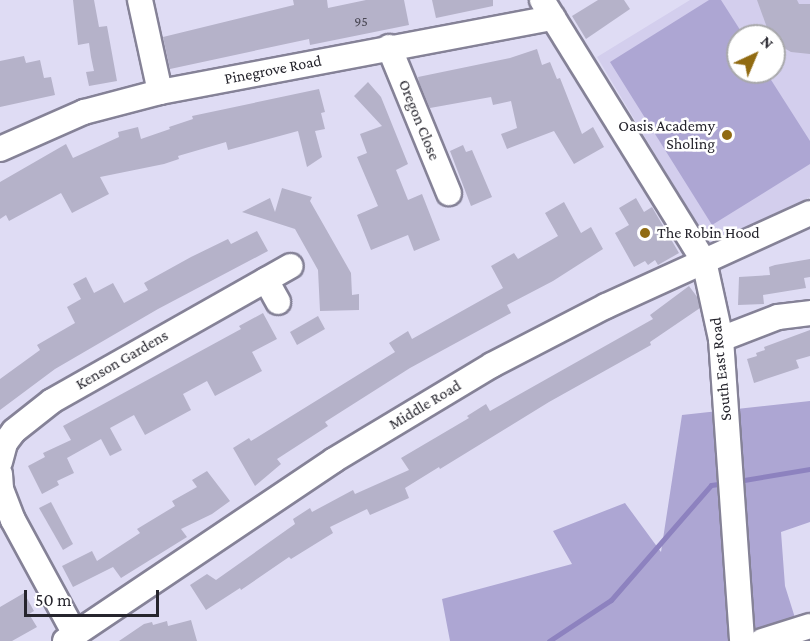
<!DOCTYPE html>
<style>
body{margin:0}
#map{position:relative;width:810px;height:641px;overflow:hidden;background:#dfdcf4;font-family:"Crimson Pro",serif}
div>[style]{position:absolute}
.built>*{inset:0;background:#d3ceed}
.green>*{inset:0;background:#ada6d3}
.stream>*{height:5px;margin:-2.5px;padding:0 2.5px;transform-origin:2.5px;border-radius:2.5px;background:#8d82bf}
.building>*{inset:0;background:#b5b2c9}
.roads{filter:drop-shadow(2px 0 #858297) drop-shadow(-2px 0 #858297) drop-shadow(0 2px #858297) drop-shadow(0 -2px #858297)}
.minor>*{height:24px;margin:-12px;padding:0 12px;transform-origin:12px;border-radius:12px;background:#fff}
.dots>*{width:16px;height:16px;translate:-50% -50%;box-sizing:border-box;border:3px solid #fff;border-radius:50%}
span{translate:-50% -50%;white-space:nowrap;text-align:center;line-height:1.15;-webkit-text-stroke:5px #fff;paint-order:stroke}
.number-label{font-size:14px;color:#4a4854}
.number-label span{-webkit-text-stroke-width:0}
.street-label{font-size:16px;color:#26252d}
.poi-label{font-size:16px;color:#26252d}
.right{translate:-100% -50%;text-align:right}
.left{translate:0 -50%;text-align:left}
.north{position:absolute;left:726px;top:24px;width:60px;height:60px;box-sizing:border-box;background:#fff;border:2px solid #a8a8ab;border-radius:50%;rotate:44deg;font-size:16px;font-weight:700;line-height:24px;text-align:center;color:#26252d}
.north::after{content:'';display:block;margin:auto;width:21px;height:27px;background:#916b12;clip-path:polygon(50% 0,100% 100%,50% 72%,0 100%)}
.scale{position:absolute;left:24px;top:590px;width:135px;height:27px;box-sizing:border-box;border:3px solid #26252d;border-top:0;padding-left:8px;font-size:18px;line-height:21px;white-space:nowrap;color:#26252d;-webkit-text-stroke:4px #fff;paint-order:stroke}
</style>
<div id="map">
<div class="built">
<i style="clip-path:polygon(evenodd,690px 0,810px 0,810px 197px,709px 244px,597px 57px,690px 0,738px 36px,774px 36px,774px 72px,738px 72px,738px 36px)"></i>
</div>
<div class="green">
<i style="clip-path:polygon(709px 0,721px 0,744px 36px,738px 36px,738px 72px,766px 72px,810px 141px,810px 164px,712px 225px,610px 62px)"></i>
<i style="clip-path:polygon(810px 401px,810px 522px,781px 532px,785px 586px,796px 621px,755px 630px,741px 641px,450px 641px,442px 599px,572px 564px,553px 531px,625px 503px,661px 552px,682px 415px)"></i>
</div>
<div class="stream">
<i style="left:738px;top:481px;width:73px;rotate:-9.5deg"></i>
<i style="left:549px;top:641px;width:74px;rotate:-33.5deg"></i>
<i style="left:611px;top:600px;width:152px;rotate:-49deg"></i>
<i style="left:711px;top:485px;width:15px;rotate:-8deg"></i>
</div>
<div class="building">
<i style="clip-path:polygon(73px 0,94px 0,99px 27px,107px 26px,117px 81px,89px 86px,86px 72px,94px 71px,91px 57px,89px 43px,78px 45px)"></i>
<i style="clip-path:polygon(293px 0,327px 0,328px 8px,366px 0,404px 0,409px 25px,310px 45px,309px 39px,170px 69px,163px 37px,294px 5px)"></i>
<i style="clip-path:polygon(432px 0,493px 0,493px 6px,436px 18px)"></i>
<i style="clip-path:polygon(598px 0,624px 0,630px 9px,586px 39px,572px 16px)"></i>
<i style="clip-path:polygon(757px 0,797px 0,799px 4px,810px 4px,810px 54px,791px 52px,774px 42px,774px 36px,770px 36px)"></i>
<i style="clip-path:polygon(537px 49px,542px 65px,550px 62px,557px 79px,560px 78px,582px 134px,593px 127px,604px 147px,574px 164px,554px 131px,507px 149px,501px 134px,517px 128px,511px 101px,493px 105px,491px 97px,430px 108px,419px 82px,418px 77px,510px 58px)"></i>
<i style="clip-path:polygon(24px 56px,26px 63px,40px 60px,44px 78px,51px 77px,55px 95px,0 107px,0 61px)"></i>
<i style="clip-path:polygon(368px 82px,381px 97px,408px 164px,396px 170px,408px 200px,422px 194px,440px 240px,414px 251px,408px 235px,371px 250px,357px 215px,378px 206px,357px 157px,367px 153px,360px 134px,382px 126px,354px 96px)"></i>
<i style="clip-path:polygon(319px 89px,325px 112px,321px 113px,325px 129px,315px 131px,322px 157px,307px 167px,298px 131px,228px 150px,226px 142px,178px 156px,179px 159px,164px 164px,100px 177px,109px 194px,72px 213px,61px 193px,9px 221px,6px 215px,0 219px,0 182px,66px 144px,73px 158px,119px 137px,118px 132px,138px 127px,141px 139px,170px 129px,169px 127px,193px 119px,192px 116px)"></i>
<i style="clip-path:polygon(463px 145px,466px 152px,472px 150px,492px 197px,471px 206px,450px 151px)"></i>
<i style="clip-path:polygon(282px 188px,312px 197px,310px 201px,351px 273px,352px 295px,359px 294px,359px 310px,320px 311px,318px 270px,295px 229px,242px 212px,270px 198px,275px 212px)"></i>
<i style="clip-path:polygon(636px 198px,644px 212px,652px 207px,679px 253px,658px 265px,655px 260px,648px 265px,645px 261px,634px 267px,615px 233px,629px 225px,619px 208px)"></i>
<i style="clip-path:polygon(564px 202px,581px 233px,591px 227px,603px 249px,553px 281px,507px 305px,511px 313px,410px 368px,325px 422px,328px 426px,277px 459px,281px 464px,255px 486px,233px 448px,249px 438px,251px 441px,395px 352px,389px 343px,408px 331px,412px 339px,503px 288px,491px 266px,514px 253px,518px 259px,558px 236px,545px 213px)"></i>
<i style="clip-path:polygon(257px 231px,268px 251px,158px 309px,55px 369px,0 410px,0 379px,40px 350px,37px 345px,75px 323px,67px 307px,81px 299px,73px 284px,86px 277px,94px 293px,113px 283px,124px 303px,148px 290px,144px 283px,191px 257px,228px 239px,231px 244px)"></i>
<i style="clip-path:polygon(810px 259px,810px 277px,804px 278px,806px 288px,763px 295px,764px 304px,738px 305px,739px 277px,770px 275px,769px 267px,775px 265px)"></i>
<i style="clip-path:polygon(689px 286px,698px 298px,700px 308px,650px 342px,651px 345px,549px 402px,440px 469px,439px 467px,405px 488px,409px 498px,370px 515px,367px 509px,330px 527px,333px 533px,291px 559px,289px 557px,241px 590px,240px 588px,206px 610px,190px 585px,207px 574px,216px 580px,295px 524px,293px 519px,310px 508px,312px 512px,353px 490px,355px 494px,409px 470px,401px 458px,469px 418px,467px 416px,486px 404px,490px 411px,653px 319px,650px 315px)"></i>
<i style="clip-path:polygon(263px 313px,277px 339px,252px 352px,262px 371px,215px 396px,207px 381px,183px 394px,191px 410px,145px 435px,134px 415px,110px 428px,122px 450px,110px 456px,101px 439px,67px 458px,74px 473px,57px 481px,59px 485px,42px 494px,28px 466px,45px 457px,43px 453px,71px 440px,63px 426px,241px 329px,239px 326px)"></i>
<i style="clip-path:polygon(318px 316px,325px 329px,297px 345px,290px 332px)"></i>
<i style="clip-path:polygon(810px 330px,810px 356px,796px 360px,799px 368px,754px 383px,747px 359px,757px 356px,756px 353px,765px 350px,764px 347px)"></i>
<i style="clip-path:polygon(207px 471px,230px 501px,212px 514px,181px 529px,187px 537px,121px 578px,113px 567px,73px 587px,62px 566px,92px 551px,97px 561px,140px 533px,137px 529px,175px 506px,172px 501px,197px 487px,192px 480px)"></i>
<i style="clip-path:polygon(51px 502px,73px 544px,63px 550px,39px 508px)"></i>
<i style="clip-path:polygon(24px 593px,34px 611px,29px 614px,37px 627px,12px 641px,0 641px,0 607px)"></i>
<i style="clip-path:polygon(191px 620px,197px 641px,119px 641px,144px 624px,152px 622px,153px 625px,167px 621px,168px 626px)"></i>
</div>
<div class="roads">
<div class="minor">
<i style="left:140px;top:0;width:94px;rotate:77.7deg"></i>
<i style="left:542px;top:0;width:307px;rotate:58.2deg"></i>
<i style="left:704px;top:261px;width:80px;rotate:77.7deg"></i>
<i style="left:721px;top:339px;width:303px;rotate:86deg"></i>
<i style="left:389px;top:47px;width:158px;rotate:67.7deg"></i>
<i style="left:0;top:149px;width:92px;rotate:-23.8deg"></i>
<i style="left:84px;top:112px;width:79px;rotate:-14.7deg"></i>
<i style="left:160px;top:92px;width:400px;rotate:-10.7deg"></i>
<i style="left:266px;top:280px;width:25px;rotate:61deg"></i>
<i style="left:721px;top:339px;width:61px;rotate:-21.1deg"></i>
<i style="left:778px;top:317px;width:32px;rotate:-7deg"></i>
<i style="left:0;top:462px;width:20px;rotate:-75deg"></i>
<i style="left:5px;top:443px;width:15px;rotate:-53deg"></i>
<i style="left:14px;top:431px;width:48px;rotate:-38.3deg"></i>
<i style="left:52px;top:401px;width:274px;rotate:-29.5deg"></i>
<i style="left:0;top:474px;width:15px;rotate:86deg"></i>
<i style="left:1px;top:489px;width:33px;rotate:69deg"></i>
<i style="left:13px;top:520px;width:130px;rotate:61.5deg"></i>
<i style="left:65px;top:641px;width:324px;rotate:-33.9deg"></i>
<i style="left:334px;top:460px;width:184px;rotate:-31deg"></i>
<i style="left:492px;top:365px;width:128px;rotate:-27.4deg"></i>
<i style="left:606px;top:306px;width:224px;rotate:-24.5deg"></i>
<i style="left:762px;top:641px;width:50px;rotate:-17.4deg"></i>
</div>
</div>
<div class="dots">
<i style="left:727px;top:135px;background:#916b12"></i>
<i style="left:645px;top:233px;background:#916b12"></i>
</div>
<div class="number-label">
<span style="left:361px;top:21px">95</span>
</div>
<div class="street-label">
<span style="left:273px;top:70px;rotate:-11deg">Pinegrove Road</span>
<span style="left:419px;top:120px;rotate:68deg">Oregon Close</span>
<span style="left:122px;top:360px;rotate:-30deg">Kenson Gardens</span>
<span style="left:721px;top:369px;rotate:-96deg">South East Road</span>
<span style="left:425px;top:405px;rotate:-31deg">Middle Road</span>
</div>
<div class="poi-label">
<span class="right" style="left:715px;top:135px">Oasis Academy<br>Sholing</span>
<span class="left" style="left:657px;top:233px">The Robin Hood</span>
</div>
<div class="north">N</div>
<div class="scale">50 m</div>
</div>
